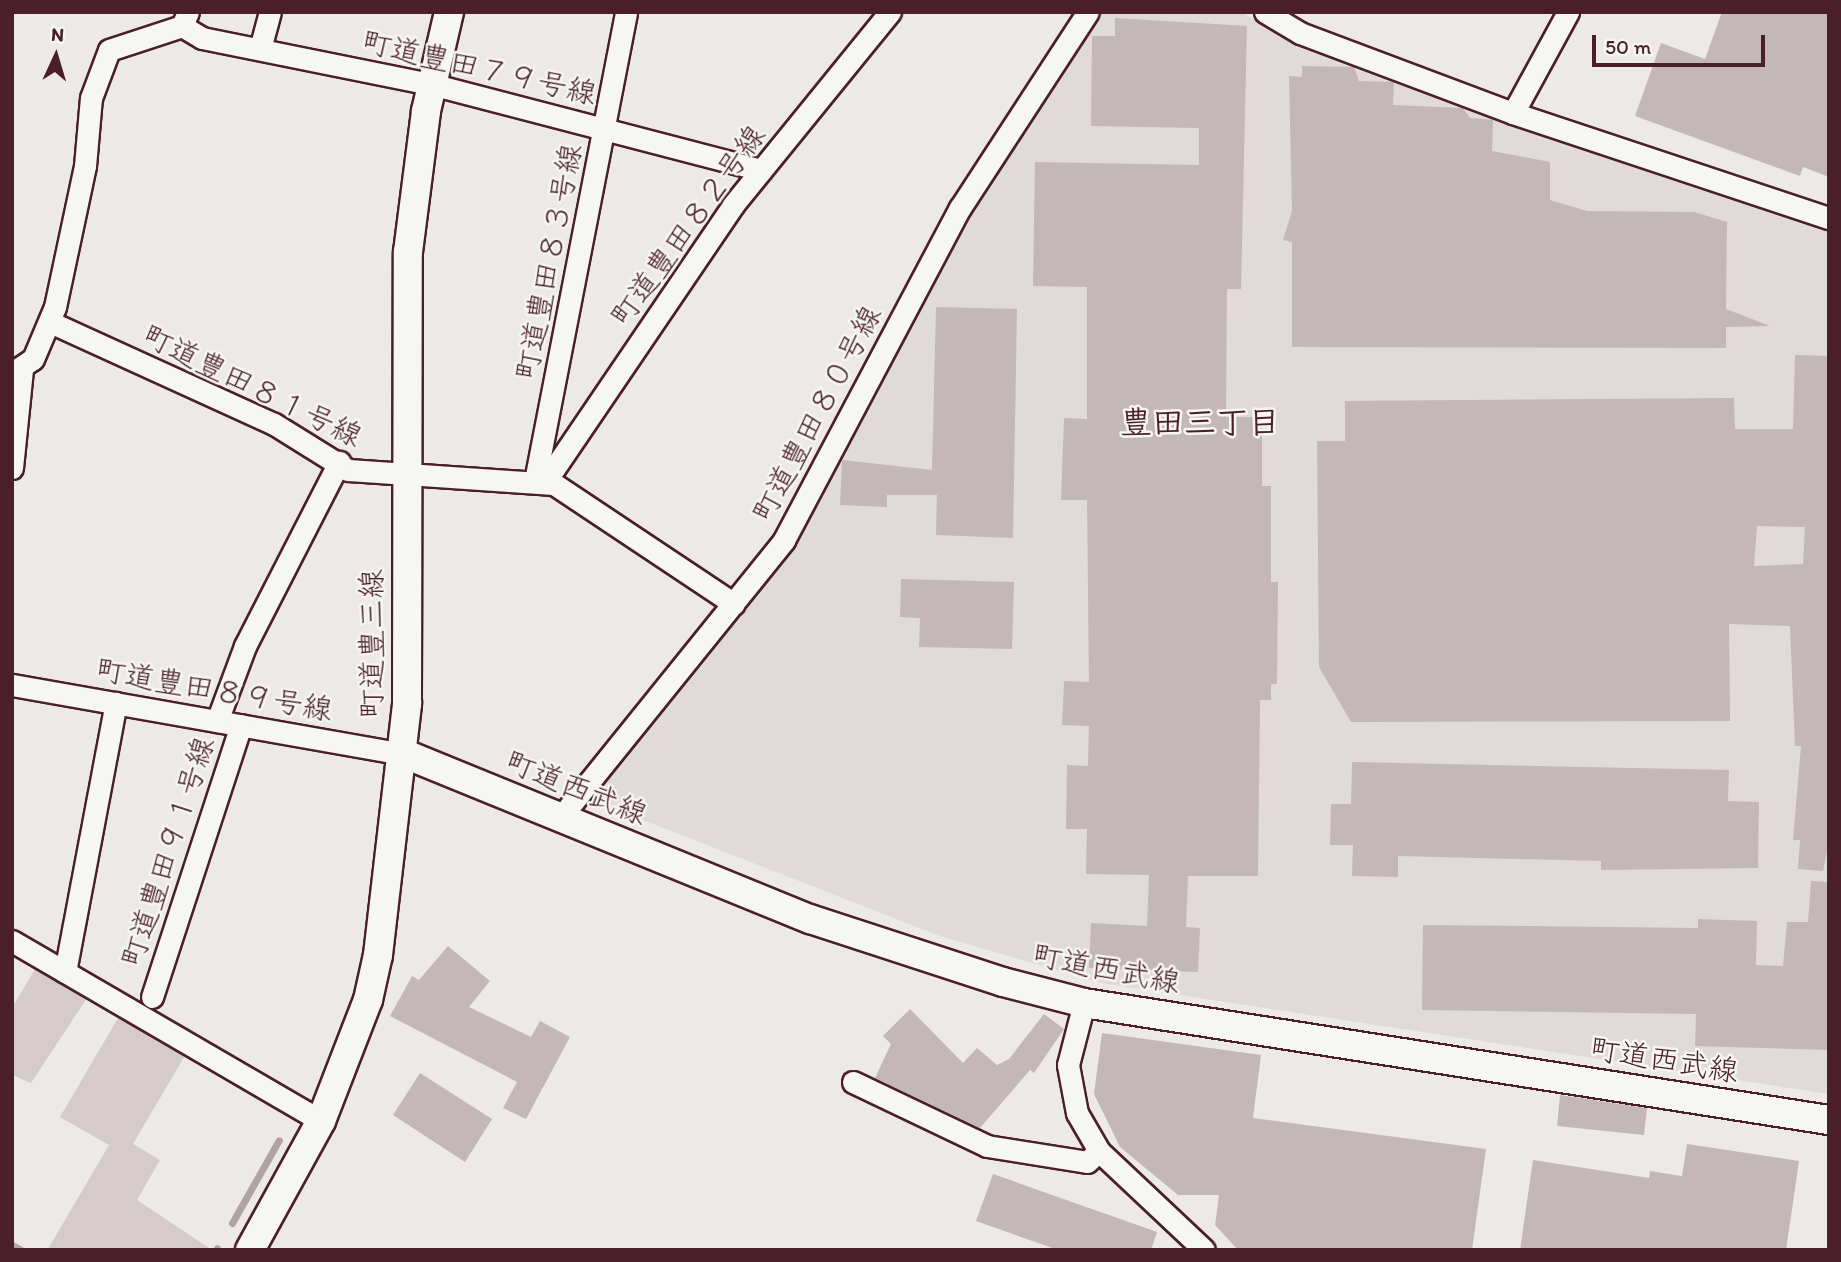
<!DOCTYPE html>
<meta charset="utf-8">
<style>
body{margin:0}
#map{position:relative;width:1841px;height:1262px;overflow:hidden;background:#ece9e6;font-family:Itim,"Klee One",sans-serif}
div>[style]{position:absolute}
.built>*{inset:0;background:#e0dad8}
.green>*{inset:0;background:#d4cbca}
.stream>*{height:7px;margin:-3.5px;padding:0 3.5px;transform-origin:3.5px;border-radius:3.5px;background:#b1a2a3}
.building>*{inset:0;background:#c4b7b7}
.roads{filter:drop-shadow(2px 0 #4a1f2b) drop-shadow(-2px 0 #4a1f2b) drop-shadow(0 2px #4a1f2b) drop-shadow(0 -2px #4a1f2b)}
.minor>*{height:21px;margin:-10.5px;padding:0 10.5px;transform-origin:10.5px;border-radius:10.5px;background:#f6f6f2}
.tertiary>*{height:28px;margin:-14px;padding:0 14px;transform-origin:14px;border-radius:14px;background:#f6f6f2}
span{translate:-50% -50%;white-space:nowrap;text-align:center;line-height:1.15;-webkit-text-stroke:5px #f6f6f2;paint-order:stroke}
.street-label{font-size:30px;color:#4a1f2b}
.neighbourhood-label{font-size:32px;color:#4a1f2b;font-weight:700}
.frame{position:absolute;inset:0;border:14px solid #4a1f2b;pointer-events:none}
.north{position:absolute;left:21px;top:21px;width:70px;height:70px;-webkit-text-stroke:5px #f6f6f2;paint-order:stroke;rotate:4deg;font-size:19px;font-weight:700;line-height:28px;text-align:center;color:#4a1f2b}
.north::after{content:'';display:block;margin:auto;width:24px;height:32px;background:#4a1f2b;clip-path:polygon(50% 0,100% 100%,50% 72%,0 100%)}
.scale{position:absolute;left:1592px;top:35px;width:173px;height:32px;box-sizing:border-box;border:4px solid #4a1f2b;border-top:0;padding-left:9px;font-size:21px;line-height:24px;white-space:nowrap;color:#4a1f2b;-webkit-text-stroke:5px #f6f6f2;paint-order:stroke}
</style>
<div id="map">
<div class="built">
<i style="clip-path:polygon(1100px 12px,1241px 12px,1287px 39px,1421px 92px,1829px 229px,1829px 1094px,1101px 983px,940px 936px,592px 800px,790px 552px,969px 218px)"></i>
</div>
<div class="green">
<i style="clip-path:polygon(38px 964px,89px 995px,31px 1083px,12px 1075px,12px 1008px)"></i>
<i style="clip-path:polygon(121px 1013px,187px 1052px,133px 1144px,160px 1160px,137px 1200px,212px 1250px,48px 1249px,109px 1145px,60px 1117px)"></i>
</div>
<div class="stream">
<i style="left:232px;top:1223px;width:95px;rotate:-60.5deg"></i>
<i style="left:12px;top:1245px;width:10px;rotate:29deg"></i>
<i style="left:216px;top:1250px;width:2px;rotate:-63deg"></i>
</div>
<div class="building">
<i style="clip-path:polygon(1722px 12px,1829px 12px,1829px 177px,1803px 167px,1800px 176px,1635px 116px,1661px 43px,1705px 59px)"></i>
<i style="clip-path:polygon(1115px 18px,1247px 26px,1241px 289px,1227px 289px,1226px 417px,1262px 417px,1262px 486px,1271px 486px,1271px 582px,1278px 582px,1277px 684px,1271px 684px,1271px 700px,1260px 700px,1258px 876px,1188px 876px,1186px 927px,1200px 928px,1198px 972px,1089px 968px,1091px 923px,1147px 926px,1149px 875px,1086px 874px,1087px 829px,1066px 829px,1067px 765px,1088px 766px,1089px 726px,1062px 725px,1064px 681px,1089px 682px,1087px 500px,1061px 500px,1064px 418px,1087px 419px,1087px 287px,1033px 286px,1035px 162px,1199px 165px,1199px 128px,1091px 126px,1092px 36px,1115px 36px)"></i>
<i style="clip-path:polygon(1302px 66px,1354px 67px,1359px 81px,1394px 82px,1393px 105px,1463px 108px,1470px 118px,1493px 120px,1492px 151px,1550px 162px,1550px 200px,1587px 211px,1694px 212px,1727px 222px,1726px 309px,1770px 326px,1726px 327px,1726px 348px,1292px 347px,1292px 242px,1283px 240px,1292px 211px,1289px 76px,1302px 77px)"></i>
<i style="clip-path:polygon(936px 307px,1017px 309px,1013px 538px,936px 535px,937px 495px,887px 495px,887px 507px,840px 505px,842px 460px,932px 470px)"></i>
<i style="clip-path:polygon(evenodd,1795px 355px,1829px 356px,1829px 842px,1823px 871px,1798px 869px,1800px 840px,1793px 840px,1801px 746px,1795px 746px,1790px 626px,1729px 624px,1730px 721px,1351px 722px,1319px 667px,1317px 441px,1345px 441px,1345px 401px,1734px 398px,1735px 429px,1793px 429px,1795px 355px,1757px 526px,1805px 527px,1803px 564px,1754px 566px,1757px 526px)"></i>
<i style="clip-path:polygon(901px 579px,1014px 582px,1012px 649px,919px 647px,920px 618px,900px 617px)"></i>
<i style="clip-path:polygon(1352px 762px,1729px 770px,1728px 801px,1759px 802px,1758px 868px,1601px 870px,1601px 861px,1398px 856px,1398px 877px,1352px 876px,1353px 845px,1330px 845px,1331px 804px,1351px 804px)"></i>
<i style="clip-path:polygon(1811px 881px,1829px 882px,1829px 1050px,1695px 1046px,1696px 1014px,1422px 1010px,1423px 925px,1698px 928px,1698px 919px,1757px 921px,1756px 965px,1783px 966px,1787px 922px,1808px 922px)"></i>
<i style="clip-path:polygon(448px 946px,490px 981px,469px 1007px,531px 1037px,540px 1021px,570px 1037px,526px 1119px,503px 1108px,517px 1082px,390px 1016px,412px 976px,419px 980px)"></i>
<i style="clip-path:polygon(910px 1009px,963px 1063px,977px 1048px,997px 1065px,1009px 1059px,1044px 1014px,1064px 1029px,1034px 1073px,1030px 1070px,980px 1128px,875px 1078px,891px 1044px,883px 1036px)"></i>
<i style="clip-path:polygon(1102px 1033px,1261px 1055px,1253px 1118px,1486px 1149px,1472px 1250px,1238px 1250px,1215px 1225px,1219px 1195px,1178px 1195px,1120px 1147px,1094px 1094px)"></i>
<i style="clip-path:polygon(420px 1073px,492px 1119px,465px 1162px,393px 1115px)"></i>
<i style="clip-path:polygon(1560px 1095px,1647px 1108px,1644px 1135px,1557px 1126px)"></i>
<i style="clip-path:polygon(1687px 1144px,1799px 1161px,1786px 1250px,1520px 1250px,1533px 1160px,1649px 1178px,1650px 1171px,1682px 1176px)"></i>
<i style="clip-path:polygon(993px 1174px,1157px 1232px,1151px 1250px,1058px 1250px,976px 1221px)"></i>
</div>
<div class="roads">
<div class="minor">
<i style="left:1265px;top:12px;width:41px;rotate:31deg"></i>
<i style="left:1300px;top:33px;width:228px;rotate:20.6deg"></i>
<i style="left:1513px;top:113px;width:115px;rotate:-61.4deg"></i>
<i style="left:182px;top:26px;width:23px;rotate:31deg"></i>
<i style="left:202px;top:38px;width:234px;rotate:11.4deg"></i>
<i style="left:431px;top:84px;width:341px;rotate:14.6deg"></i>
<i style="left:260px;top:49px;width:38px;rotate:-75deg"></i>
<i style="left:1513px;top:113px;width:333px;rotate:18.4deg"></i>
<i style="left:50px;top:322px;width:246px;rotate:24.5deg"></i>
<i style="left:274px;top:424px;width:87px;rotate:31.9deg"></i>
<i style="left:348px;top:470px;width:206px;rotate:3.9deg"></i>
<i style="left:554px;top:484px;width:216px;rotate:33.7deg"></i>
<i style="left:12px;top:373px;width:25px;rotate:-34deg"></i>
<i style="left:33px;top:359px;width:56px;rotate:-67.1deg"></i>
<i style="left:55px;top:307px;width:144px;rotate:-78deg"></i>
<i style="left:85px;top:166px;width:68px;rotate:-85deg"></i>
<i style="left:91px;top:98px;width:51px;rotate:-69.4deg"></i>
<i style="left:109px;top:50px;width:77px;rotate:-18.2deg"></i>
<i style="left:182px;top:26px;width:15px;rotate:-67deg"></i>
<i style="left:12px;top:468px;width:99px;rotate:-84.2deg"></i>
<i style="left:535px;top:481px;width:478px;rotate:-79deg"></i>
<i style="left:545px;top:482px;width:335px;rotate:-55.8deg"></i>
<i style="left:733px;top:205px;width:249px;rotate:-50.9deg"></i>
<i style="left:12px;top:685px;width:399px;rotate:10deg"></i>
<i style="left:217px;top:721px;width:80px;rotate:-69.5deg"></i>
<i style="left:245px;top:646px;width:207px;rotate:-62.9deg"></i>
<i style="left:560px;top:818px;width:357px;rotate:-51.1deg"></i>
<i style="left:784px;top:540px;width:376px;rotate:-62.1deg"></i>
<i style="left:960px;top:208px;width:234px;rotate:-56.9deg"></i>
<i style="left:12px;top:941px;width:358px;rotate:30.2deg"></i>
<i style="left:65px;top:972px;width:274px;rotate:-79.3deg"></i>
<i style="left:152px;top:997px;width:286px;rotate:-71.9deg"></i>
<i style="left:1084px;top:1003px;width:64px;rotate:104.5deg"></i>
<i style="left:1068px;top:1065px;width:49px;rotate:79.4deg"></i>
<i style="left:1077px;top:1113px;width:44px;rotate:59.9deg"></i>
<i style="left:1099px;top:1151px;width:144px;rotate:43.3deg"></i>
<i style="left:853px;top:1082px;width:148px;rotate:25.5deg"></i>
<i style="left:987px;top:1146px;width:101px;rotate:9.1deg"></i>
<i style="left:1087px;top:1162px;width:16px;rotate:-43deg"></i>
</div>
<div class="tertiary">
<i style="left:405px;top:754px;width:437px;rotate:22.2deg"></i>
<i style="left:810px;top:919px;width:203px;rotate:18.1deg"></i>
<i style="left:1003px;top:982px;width:84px;rotate:14.5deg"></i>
<i style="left:1084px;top:1003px;width:754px;rotate:8.93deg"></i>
<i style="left:250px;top:1250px;width:147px;rotate:-61.2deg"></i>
<i style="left:321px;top:1121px;width:130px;rotate:-68.8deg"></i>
<i style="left:368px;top:1000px;width:46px;rotate:-77.5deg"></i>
<i style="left:378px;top:955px;width:253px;rotate:-83.4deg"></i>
<i style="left:407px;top:704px;width:452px;rotate:-89.9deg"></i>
<i style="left:408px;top:252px;width:142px;rotate:-82.7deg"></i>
<i style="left:426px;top:111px;width:102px;rotate:-76.9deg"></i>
</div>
</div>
<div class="street-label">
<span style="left:479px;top:68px;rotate:13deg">町道豊田７９号線</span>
<span style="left:688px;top:226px;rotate:-54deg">町道豊田８２号線</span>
<span style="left:549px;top:262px;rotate:-79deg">町道豊田８３号線</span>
<span style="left:252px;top:386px;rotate:26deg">町道豊田８１号線</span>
<span style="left:817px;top:414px;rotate:-62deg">町道豊田８０号線</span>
<span style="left:372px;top:644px;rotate:-90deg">町道豊三線</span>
<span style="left:214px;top:690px;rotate:10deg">町道豊田８９号線</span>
<span style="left:576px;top:788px;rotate:22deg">町道西武線</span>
<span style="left:168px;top:852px;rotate:-72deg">町道豊田９１号線</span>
<span style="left:1106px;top:969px;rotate:11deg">町道西武線</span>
<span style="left:1664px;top:1060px;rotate:9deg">町道西武線</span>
</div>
<div class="neighbourhood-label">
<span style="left:1200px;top:422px">豊田三丁目</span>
</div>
<div class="frame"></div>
<div class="north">N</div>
<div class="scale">50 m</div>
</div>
